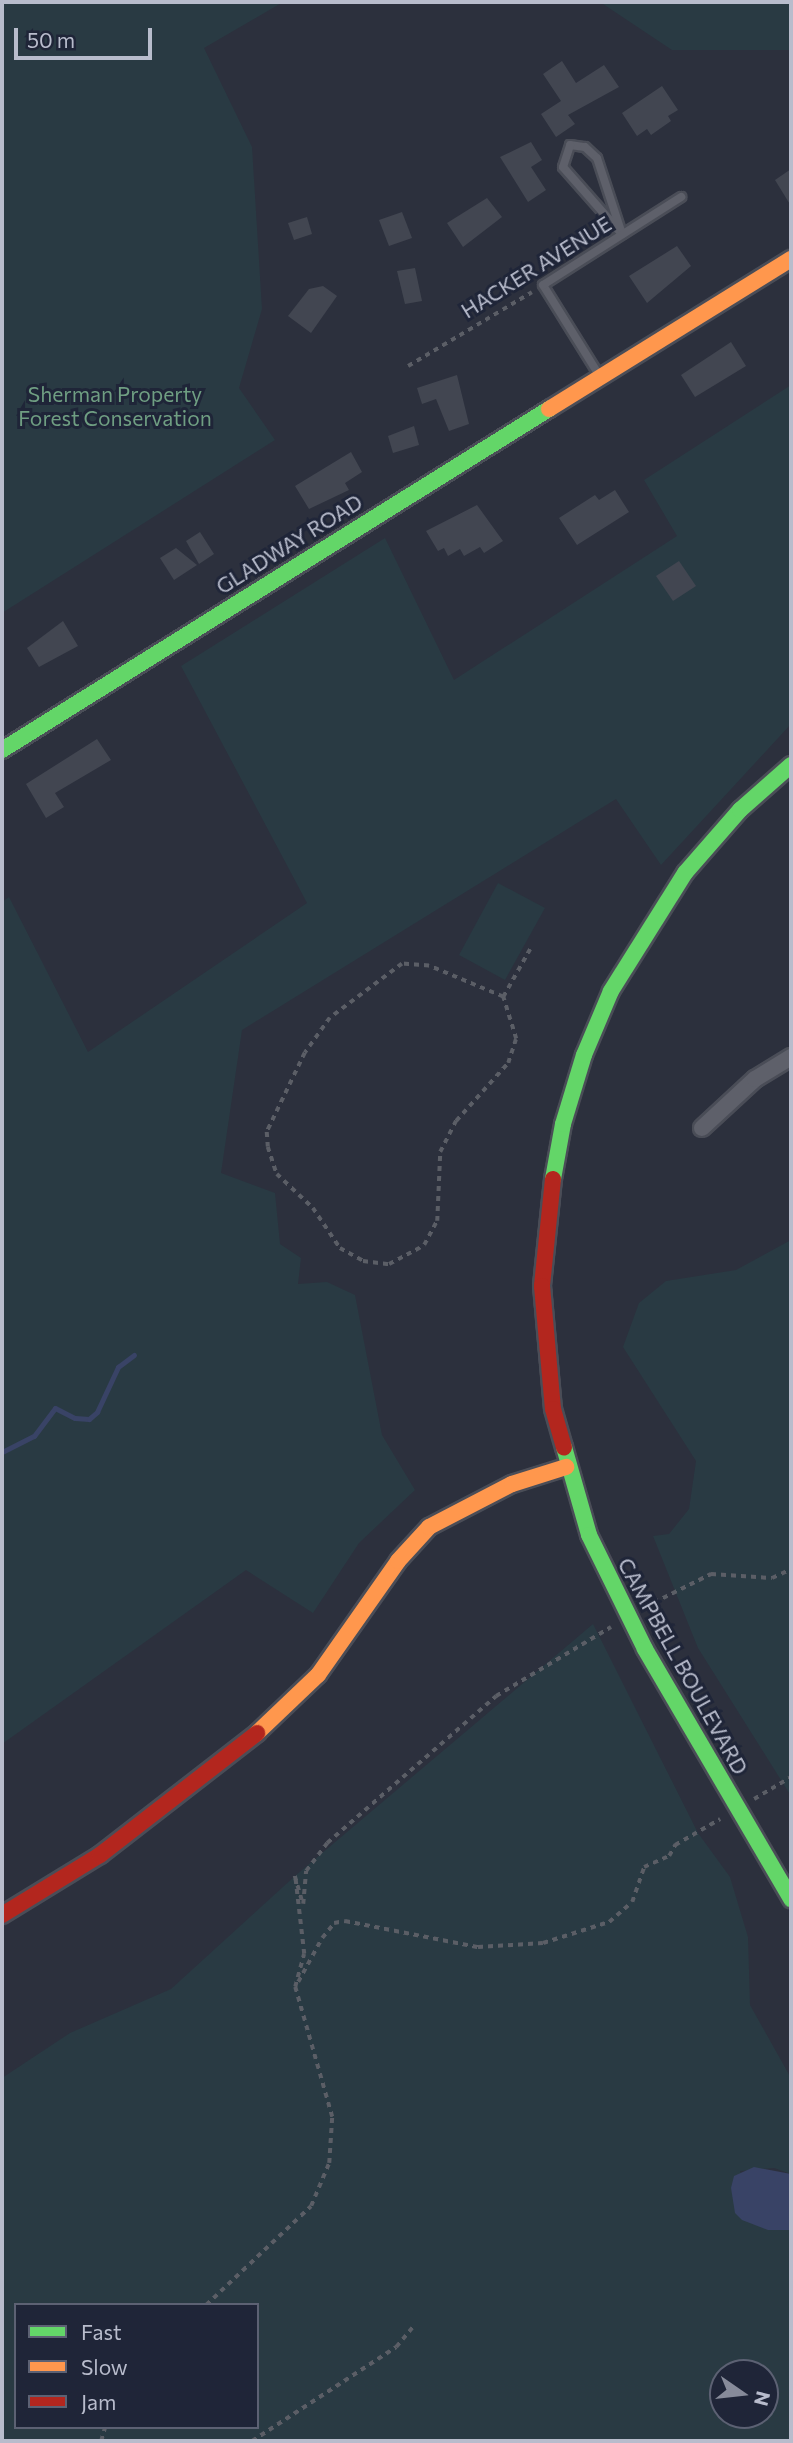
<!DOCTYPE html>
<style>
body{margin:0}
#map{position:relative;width:793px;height:2443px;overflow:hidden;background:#2c303d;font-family:Commissioner,sans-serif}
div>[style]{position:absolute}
.green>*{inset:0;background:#293a43}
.water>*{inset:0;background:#394366}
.stream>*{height:5px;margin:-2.5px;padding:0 2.5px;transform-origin:2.5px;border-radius:2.5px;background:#394366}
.building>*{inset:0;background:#424651}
.path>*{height:3.5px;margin-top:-1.75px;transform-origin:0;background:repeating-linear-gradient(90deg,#5b5e66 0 5px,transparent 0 10px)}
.roads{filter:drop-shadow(2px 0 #4a4d57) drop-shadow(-2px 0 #4a4d57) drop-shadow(0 2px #4a4d57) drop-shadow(0 -2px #4a4d57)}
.lane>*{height:8px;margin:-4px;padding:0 4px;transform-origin:4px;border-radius:4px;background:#5e606a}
.street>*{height:16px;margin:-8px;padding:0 8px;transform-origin:8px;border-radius:8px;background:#5e606a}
.fast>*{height:16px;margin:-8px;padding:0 8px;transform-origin:8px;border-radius:8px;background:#63d668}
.slow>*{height:16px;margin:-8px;padding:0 8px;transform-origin:8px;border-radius:8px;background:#ff974d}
.jam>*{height:16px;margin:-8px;padding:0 8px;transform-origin:8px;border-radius:8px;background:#b3261e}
span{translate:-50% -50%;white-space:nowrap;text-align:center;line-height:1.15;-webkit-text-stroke:6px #1f2538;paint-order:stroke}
.street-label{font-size:21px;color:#b8bccc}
.park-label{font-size:21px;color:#6f9e82}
.frame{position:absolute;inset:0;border:4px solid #b8bccc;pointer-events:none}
.legend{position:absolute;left:14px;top:2303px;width:245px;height:126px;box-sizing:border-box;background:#1f2538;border:2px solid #5c6173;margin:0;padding:9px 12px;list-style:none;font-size:21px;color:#b8bccc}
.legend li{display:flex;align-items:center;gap:14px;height:35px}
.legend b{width:35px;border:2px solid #5c6173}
.north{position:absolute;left:709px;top:2359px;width:70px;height:70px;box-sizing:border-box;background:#1f2538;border:2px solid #5c6173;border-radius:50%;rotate:104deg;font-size:19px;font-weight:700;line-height:28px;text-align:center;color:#b8bccc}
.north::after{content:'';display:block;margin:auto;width:24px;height:32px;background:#878b9a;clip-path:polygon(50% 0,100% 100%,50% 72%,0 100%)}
.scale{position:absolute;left:14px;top:28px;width:138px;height:32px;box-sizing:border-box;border:4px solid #b8bccc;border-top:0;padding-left:9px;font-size:21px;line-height:24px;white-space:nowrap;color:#b8bccc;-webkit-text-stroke:5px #1f2538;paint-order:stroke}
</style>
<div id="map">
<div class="green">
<i style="clip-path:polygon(2px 2px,283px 2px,204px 48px,252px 147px,262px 309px,239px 388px,275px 440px,2px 613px)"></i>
<i style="clip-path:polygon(600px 2px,791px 2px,791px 50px,672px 50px)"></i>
<i style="clip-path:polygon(791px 385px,791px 724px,661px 865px,616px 799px,242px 1030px,221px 1173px,275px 1193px,280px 1244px,301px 1258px,298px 1284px,327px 1282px,355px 1295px,382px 1435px,415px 1490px,359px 1543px,313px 1613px,246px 1570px,2px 1744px,2px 902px,9px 897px,88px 1052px,307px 903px,181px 666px,385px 538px,454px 680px,677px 536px,644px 480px)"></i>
<i style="clip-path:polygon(498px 883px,545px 908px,505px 980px,459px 955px)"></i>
<i style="clip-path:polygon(791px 1240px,791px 1796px,698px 1648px,653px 1536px,669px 1534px,689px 1509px,696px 1461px,623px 1347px,639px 1303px,666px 1281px,736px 1270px)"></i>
<i style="clip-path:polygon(evenodd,593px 1624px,698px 1833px,730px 1877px,748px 1937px,750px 2005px,791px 2078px,791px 2174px,774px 2168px,740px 2171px,768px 2230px,791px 2230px,791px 2441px,2px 2441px,2px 2078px,70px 2033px,171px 1989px,295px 1876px,593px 1624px,16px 2305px,257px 2305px,257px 2427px,16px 2427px,16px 2305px,593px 1624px,723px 2373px,765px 2373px,765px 2415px,723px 2415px,723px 2373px)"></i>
</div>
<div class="water">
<i style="clip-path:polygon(754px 2167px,791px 2174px,791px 2230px,768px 2230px,742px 2220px,735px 2213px,731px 2188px,734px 2176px)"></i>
</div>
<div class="stream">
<i style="left:2px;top:1452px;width:36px;rotate:-27deg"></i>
<i style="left:34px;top:1436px;width:35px;rotate:-53deg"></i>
<i style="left:55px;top:1408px;width:22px;rotate:27deg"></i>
<i style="left:75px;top:1418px;width:14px;rotate:4deg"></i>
<i style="left:89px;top:1419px;width:11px;rotate:-41deg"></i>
<i style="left:97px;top:1412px;width:50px;rotate:-65deg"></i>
<i style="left:118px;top:1367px;width:20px;rotate:-37deg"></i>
</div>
<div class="building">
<i style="clip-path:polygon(562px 61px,576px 83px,604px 65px,619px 87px,568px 115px,575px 124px,556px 137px,541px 114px,561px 101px,543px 74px)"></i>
<i style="clip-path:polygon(662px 86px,678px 110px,668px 116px,671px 121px,651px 135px,647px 129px,637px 136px,622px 113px)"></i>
<i style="clip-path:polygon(531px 142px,542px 160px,531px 167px,546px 190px,528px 202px,500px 157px)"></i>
<i style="clip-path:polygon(791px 169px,791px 206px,775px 180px)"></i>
<i style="clip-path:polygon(487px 198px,502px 217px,463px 247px,447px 223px)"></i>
<i style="clip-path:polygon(402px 212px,412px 238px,389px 246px,379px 220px)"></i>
<i style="clip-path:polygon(307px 217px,312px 234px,294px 240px,288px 223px)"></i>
<i style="clip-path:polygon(677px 246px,691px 266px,647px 303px,629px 276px)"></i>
<i style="clip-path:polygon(415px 268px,422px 301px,405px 304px,397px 271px)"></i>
<i style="clip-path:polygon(323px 286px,337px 296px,311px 333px,288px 316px,309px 289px)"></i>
<i style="clip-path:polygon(731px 342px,746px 366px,695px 397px,681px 375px)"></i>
<i style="clip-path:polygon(457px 375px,469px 424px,449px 431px,436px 399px,422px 404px,417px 388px)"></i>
<i style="clip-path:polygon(414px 426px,419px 445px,393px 453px,388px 436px)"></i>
<i style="clip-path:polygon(351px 452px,362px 472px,345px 483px,349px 490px,309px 509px,295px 486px)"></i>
<i style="clip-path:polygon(615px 490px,629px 512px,577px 545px,559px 518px,595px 495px,599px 500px)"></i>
<i style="clip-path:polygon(477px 505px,503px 541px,484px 553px,480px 547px,464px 556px,460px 549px,448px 556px,444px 548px,438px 551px,426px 531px)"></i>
<i style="clip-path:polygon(200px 532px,214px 554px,199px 564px,186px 541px)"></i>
<i style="clip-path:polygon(176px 548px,197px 565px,174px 580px,160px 558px)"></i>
<i style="clip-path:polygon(679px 561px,696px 586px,673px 601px,656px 576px)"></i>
<i style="clip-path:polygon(63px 621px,78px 646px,39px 667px,27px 648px)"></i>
<i style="clip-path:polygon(97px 739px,111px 760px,55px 793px,64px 807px,46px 818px,26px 784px)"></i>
</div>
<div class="path">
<i style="left:408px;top:366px;width:144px;rotate:-30.8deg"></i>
<i style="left:503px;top:997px;width:80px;rotate:-157.3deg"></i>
<i style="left:429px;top:966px;width:27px;rotate:-176deg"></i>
<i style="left:402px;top:964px;width:90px;rotate:143.1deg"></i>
<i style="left:330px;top:1018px;width:43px;rotate:125.5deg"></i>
<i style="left:305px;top:1053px;width:88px;rotate:115.7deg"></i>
<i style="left:267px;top:1132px;width:15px;rotate:86deg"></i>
<i style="left:268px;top:1147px;width:28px;rotate:72deg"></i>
<i style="left:277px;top:1174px;width:50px;rotate:43.4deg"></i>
<i style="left:313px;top:1208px;width:48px;rotate:56deg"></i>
<i style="left:340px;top:1248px;width:26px;rotate:29deg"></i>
<i style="left:363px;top:1261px;width:26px;rotate:7deg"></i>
<i style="left:389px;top:1264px;width:40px;rotate:-28deg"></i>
<i style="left:424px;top:1245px;width:27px;rotate:-62deg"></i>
<i style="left:437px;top:1221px;width:69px;rotate:-87.5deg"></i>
<i style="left:440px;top:1152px;width:35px;rotate:-63deg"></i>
<i style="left:456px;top:1121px;width:78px;rotate:-48.1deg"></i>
<i style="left:508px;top:1063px;width:25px;rotate:-72deg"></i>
<i style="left:516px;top:1039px;width:44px;rotate:-107.2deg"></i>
<i style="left:503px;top:997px;width:55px;rotate:-60.6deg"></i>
<i style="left:645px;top:1607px;width:74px;rotate:-26.6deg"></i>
<i style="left:711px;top:1574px;width:61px;rotate:3.8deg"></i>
<i style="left:772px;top:1578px;width:21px;rotate:-25deg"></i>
<i style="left:754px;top:1799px;width:43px;rotate:-30.7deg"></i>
<i style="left:298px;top:1982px;width:50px;rotate:-61.4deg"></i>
<i style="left:322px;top:1938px;width:19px;rotate:-51deg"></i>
<i style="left:334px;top:1923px;width:11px;rotate:-10deg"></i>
<i style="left:345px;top:1921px;width:136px;rotate:11.1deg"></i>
<i style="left:478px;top:1947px;width:65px;rotate:-3.5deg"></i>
<i style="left:543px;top:1943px;width:69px;rotate:-17.7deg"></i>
<i style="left:609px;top:1922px;width:30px;rotate:-41deg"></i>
<i style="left:632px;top:1902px;width:37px;rotate:-71deg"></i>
<i style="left:644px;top:1867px;width:27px;rotate:-24deg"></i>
<i style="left:669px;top:1856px;width:13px;rotate:-61deg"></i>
<i style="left:675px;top:1845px;width:52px;rotate:-30deg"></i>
<i style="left:206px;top:2305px;width:144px;rotate:-43.3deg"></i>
<i style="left:311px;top:2206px;width:47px;rotate:-67.3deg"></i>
<i style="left:329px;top:2163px;width:46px;rotate:-86.3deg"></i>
<i style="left:332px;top:2117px;width:135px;rotate:-105.9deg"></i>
<i style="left:295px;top:1987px;width:34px;rotate:-75deg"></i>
<i style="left:304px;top:1954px;width:79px;rotate:-96.6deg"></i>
<i style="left:295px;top:1876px;width:29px;rotate:74deg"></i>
<i style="left:303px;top:1904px;width:33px;rotate:-85deg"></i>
<i style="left:306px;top:1871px;width:35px;rotate:-53deg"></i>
<i style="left:327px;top:1843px;width:224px;rotate:-41deg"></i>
<i style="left:496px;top:1696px;width:134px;rotate:-31deg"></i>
<i style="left:101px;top:2441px;width:15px;rotate:-74deg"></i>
<i style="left:252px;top:2441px;width:172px;rotate:-33.1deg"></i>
<i style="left:396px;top:2347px;width:26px;rotate:-50deg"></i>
</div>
<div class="roads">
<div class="lane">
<i style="left:570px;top:145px;width:15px;rotate:8deg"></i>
<i style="left:585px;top:147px;width:16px;rotate:43deg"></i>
<i style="left:597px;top:158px;width:80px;rotate:71.8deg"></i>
<i style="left:622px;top:234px;width:89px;rotate:-131.4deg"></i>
<i style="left:563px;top:167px;width:23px;rotate:-72deg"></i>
<i style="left:599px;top:375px;width:106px;rotate:-121.9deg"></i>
<i style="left:543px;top:285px;width:164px;rotate:-32.5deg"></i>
</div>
<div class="street">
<i style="left:702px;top:1128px;width:72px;rotate:-42.8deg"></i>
<i style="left:755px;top:1079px;width:42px;rotate:-31.4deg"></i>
</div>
<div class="fast">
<i style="left:2px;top:750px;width:645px;rotate:-31.94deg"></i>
<i style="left:553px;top:1179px;width:56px;rotate:-79.7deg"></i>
<i style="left:563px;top:1124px;width:72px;rotate:-73.1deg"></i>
<i style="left:584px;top:1055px;width:69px;rotate:-67.1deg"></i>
<i style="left:611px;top:991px;width:139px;rotate:-57.9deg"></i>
<i style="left:685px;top:873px;width:84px;rotate:-48.9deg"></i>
<i style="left:740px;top:810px;width:68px;rotate:-41.4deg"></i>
<i style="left:564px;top:1447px;width:91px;rotate:74.1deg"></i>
<i style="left:589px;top:1535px;width:127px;rotate:63.8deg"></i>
<i style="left:645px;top:1649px;width:290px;rotate:59.7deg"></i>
</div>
<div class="slow">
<i style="left:549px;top:409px;width:285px;rotate:-31.8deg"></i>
<i style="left:257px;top:1733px;width:84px;rotate:-43.6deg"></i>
<i style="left:318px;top:1675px;width:139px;rotate:-54.9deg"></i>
<i style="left:398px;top:1561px;width:46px;rotate:-47.6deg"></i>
<i style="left:429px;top:1527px;width:93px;rotate:-27.4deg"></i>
<i style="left:512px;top:1484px;width:57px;rotate:-17.5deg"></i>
</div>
<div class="jam">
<i style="left:553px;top:1179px;width:108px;rotate:95.9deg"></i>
<i style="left:542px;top:1286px;width:123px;rotate:84.9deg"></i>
<i style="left:553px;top:1409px;width:40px;rotate:74deg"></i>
<i style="left:2px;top:1915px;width:115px;rotate:-31.5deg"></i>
<i style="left:100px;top:1855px;width:199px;rotate:-37.8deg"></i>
</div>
</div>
<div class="street-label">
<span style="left:536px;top:267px;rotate:-32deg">HACKER AVENUE</span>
<span style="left:289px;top:544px;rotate:-32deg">GLADWAY ROAD</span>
<span style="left:683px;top:1666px;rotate:61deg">CAMPBELL BOULEVARD</span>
</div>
<div class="park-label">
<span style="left:115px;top:406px">Sherman Property<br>Forest Conservation</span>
</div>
<div class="frame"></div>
<ul class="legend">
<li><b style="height:9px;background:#63d668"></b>Fast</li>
<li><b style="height:9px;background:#ff974d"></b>Slow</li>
<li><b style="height:9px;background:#b3261e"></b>Jam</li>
</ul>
<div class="north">N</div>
<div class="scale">50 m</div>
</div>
